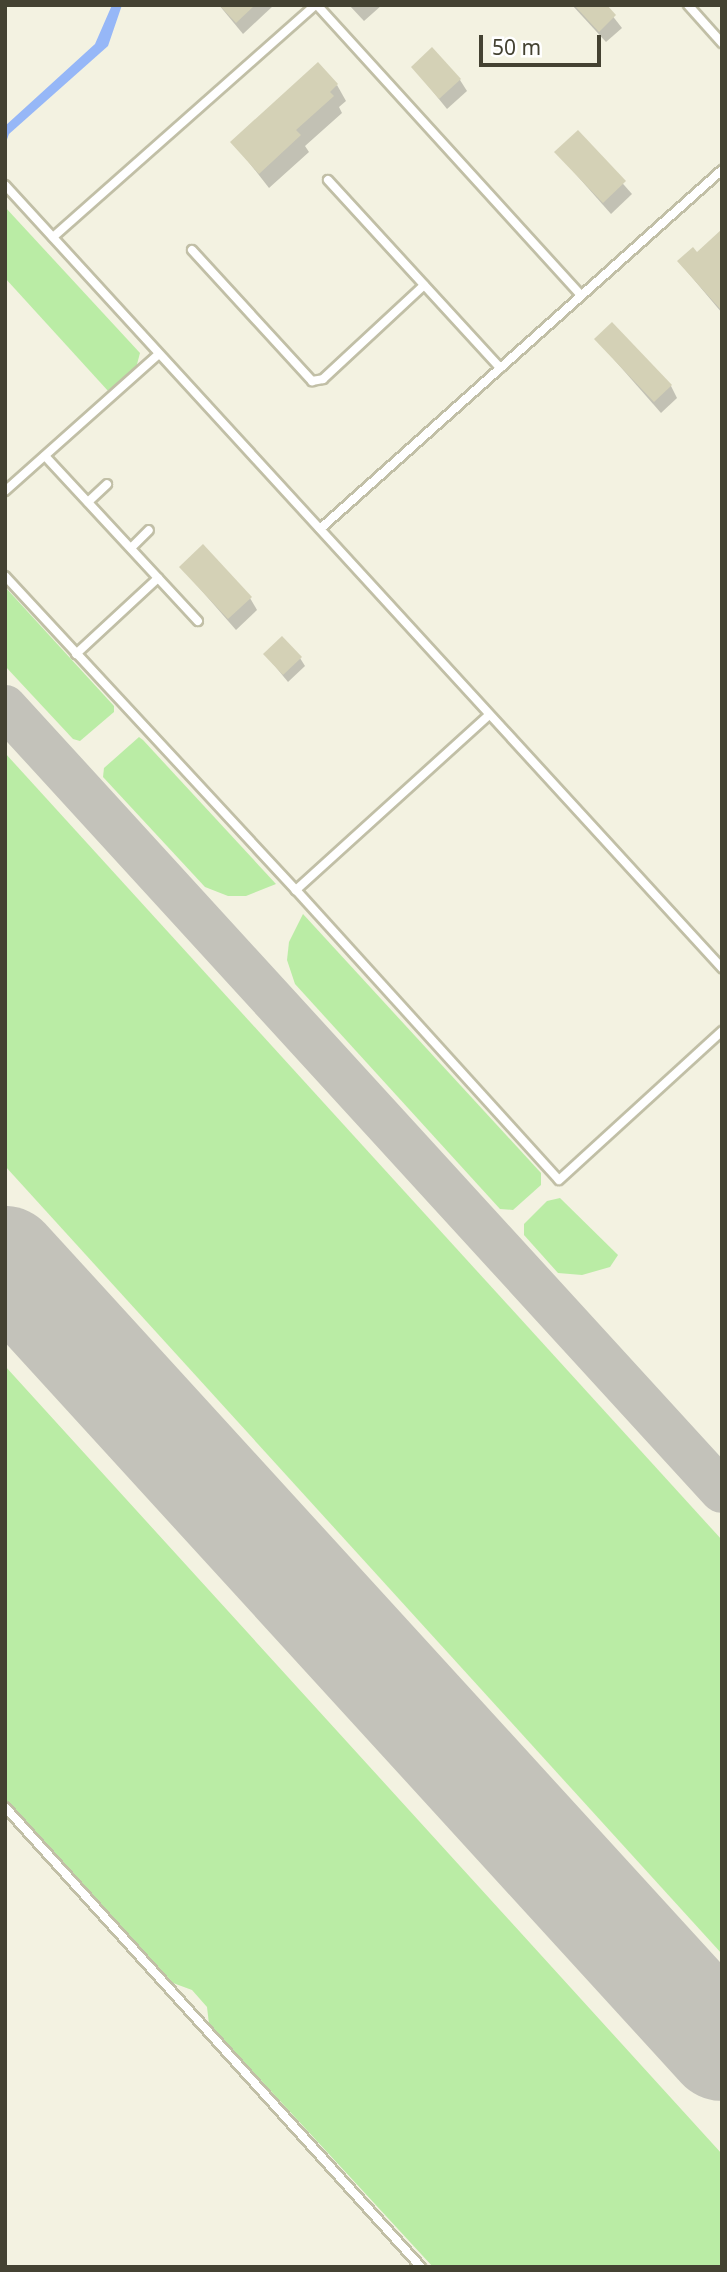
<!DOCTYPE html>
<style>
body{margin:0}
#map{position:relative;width:727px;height:2272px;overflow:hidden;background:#f3f2e1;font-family:"Noto Sans",sans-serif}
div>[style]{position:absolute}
.green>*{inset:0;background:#baeca5}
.water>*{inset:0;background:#96b7f7}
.shadow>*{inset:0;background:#0003}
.taxiway>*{height:44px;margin:-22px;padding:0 22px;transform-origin:22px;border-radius:22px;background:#c3c2ba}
.runway>*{height:110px;margin:-55px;padding:0 55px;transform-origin:55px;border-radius:55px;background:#c3c2ba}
.building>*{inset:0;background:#d4d1b6}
.roads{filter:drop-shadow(2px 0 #c1bfa6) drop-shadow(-2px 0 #c1bfa6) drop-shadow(0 2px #c1bfa6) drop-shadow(0 -2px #c1bfa6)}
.lane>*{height:8px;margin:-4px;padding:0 4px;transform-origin:4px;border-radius:4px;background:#fff}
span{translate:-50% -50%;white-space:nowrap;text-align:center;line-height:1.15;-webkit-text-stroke:7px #fff;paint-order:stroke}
.frame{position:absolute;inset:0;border:7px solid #444232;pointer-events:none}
.scale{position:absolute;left:479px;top:35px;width:122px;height:32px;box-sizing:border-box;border:4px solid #444232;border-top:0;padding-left:9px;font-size:21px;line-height:24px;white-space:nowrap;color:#444232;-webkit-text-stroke:5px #fff;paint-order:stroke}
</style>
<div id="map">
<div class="green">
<i style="clip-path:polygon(5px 207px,140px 353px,136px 368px,109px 392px,5px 278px)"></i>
<i style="clip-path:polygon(6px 588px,114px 706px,114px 712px,80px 741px,73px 739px,5px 666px)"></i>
<i style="clip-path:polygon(139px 737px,143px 740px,276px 884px,246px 896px,228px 896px,205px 887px,103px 777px,104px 768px)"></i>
<i style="clip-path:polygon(5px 753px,722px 1540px,722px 1954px,5px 1166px)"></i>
<i style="clip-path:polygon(303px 914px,541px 1173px,541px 1185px,513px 1210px,500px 1209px,295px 984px,287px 960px,289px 942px)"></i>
<i style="clip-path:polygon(560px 1198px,618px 1255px,610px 1267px,582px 1275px,558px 1273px,524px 1235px,524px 1224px,547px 1201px)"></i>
<i style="clip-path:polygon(5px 1366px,722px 2154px,722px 2267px,433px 2267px,209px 2024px,207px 2007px,192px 1990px,173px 1983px,5px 1799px)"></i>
</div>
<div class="water">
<i style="clip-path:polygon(112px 5px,122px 5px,108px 46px,9px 134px,5px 145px,5px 126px,95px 44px)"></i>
</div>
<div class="shadow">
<i style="clip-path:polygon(219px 5px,274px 5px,243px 34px)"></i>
<i style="clip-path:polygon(349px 5px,382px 5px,364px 21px)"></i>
<i style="clip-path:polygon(572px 5px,604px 5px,622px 28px,606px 42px)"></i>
<i style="clip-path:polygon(413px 67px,460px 80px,467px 91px,447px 109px)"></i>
<i style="clip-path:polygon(337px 85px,346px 101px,339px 107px,342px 113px,305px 146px,309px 152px,269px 188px,233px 142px)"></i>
<i style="clip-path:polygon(578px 133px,632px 194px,611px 214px,557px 153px)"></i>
<i style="clip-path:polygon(722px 231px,722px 313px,679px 262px,697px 254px)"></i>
<i style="clip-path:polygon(596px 339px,671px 386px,677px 398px,661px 413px)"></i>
<i style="clip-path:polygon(181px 567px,250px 598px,257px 610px,236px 630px)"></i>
<i style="clip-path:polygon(265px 654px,300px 658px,305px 666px,288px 682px)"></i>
</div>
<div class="taxiway">
<i style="left:5px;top:707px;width:1062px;rotate:47.56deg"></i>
</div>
<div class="runway">
<i style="left:5px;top:1261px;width:1063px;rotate:47.59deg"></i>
</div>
<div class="building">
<i style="clip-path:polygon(219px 5px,255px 5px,236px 23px)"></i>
<i style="clip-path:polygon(574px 5px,607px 5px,616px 15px,599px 32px)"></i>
<i style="clip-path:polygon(432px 47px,461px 79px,439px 99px,411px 67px)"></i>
<i style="clip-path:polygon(318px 62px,338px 84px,330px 92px,334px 96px,296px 130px,301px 135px,259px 174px,230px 142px)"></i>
<i style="clip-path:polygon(578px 130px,626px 181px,603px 203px,554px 152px)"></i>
<i style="clip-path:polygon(722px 229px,722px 311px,677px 261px,693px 247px,697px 252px)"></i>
<i style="clip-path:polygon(612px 322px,672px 385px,654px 402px,594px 339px)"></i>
<i style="clip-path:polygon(203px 544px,252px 597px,228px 619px,179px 567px)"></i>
<i style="clip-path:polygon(282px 636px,302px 657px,283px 675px,263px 654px)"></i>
</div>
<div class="roads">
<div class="lane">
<i style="left:317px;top:5px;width:392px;rotate:47.7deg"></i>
<i style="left:688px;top:5px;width:51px;rotate:48.2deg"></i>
<i style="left:328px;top:180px;width:255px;rotate:47.5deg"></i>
<i style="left:5px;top:185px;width:1062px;rotate:47.52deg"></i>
<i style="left:53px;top:237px;width:350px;rotate:-41.5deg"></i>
<i style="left:192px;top:250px;width:178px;rotate:47.5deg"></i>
<i style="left:312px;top:381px;width:11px;rotate:-10deg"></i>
<i style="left:323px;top:379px;width:138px;rotate:-42.9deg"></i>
<i style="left:45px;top:456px;width:225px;rotate:47.2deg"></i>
<i style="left:5px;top:491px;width:206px;rotate:-41.7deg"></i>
<i style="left:88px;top:502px;width:26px;rotate:-43deg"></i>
<i style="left:320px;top:529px;width:539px;rotate:-41.77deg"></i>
<i style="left:131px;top:548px;width:25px;rotate:-45deg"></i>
<i style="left:5px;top:576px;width:428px;rotate:47.2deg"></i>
<i style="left:76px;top:654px;width:112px;rotate:-42.8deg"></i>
<i style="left:489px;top:715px;width:261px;rotate:137.8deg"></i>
<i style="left:296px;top:890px;width:391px;rotate:47.8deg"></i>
<i style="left:559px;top:1180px;width:221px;rotate:-42.4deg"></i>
<i style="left:5px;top:1807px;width:620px;rotate:47.88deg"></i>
</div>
</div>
<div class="frame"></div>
<div class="scale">50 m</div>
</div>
